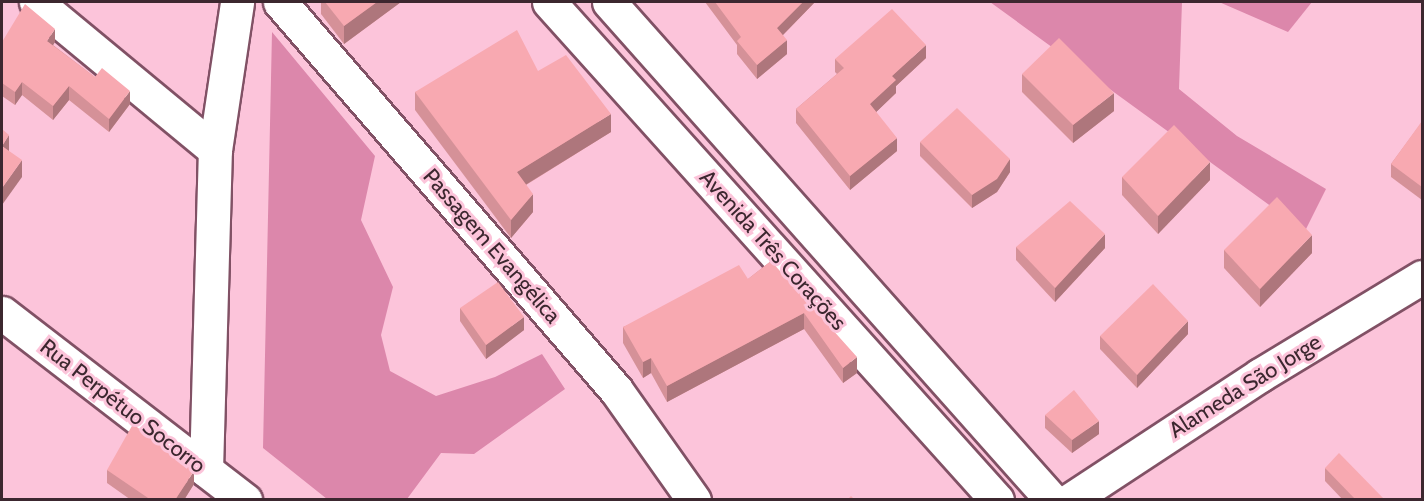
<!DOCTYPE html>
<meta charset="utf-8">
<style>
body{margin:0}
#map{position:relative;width:1424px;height:501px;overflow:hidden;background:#fcc4da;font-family:Cabin,sans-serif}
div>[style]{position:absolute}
.green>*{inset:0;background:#dc87ab}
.roads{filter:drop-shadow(2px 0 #815165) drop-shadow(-2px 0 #815165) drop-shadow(0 2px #815165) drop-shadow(0 -2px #815165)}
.minor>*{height:33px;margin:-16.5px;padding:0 16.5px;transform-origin:16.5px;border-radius:16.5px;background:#fff}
.wall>*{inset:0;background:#d59198}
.shaded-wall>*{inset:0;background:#ae767c}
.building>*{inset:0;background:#f8a9b1}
span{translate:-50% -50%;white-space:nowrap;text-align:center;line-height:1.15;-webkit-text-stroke:6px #fcc4da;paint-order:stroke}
.street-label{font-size:22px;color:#3c272f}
.frame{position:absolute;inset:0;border:3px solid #3c272f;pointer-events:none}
</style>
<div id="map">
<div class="green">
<i style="clip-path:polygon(990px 2px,1182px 2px,1179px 89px,1237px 136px,1326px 189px,1305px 231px)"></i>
<i style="clip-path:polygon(1219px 2px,1312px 2px,1288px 32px)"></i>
<i style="clip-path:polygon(272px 32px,375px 156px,361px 220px,393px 287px,381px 335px,390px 371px,436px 396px,495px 377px,542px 354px,565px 389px,474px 454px,441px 453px,407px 499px,327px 499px,263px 448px)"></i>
</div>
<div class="roads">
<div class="minor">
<i style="left:36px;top:2px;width:232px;rotate:39.6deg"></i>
<i style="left:280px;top:2px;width:513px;rotate:49.11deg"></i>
<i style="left:616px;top:390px;width:135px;rotate:54.7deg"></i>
<i style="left:549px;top:2px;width:670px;rotate:48.03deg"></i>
<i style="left:609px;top:2px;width:667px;rotate:48.35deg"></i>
<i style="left:2px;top:313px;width:307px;rotate:37.6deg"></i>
<i style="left:206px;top:470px;width:320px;rotate:-88.4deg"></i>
<i style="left:215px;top:150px;width:150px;rotate:-81.5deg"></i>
<i style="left:1070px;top:500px;width:227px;rotate:-33.3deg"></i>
<i style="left:1260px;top:375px;width:189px;rotate:-31.2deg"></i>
</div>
</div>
<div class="wall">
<i style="clip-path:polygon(321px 2px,401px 2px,344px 44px,321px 14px)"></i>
<i style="clip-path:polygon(705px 2px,815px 2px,783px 35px,787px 54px,757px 79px,737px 54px,737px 45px)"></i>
<i style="clip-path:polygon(2px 42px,55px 42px,53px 45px,130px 104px,109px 132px,69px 100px,53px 120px,22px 95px,15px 105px,2px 96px)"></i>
<i style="clip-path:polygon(926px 58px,896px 86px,896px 93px,876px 112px,897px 151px,850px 190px,796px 123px,796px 109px,837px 74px,835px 72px,835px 59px)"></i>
<i style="clip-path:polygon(538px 71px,611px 132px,526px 185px,533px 212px,511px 238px,415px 110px,415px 92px)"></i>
<i style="clip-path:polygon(1022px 74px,1114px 111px,1073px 143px,1022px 92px)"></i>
<i style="clip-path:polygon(1422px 122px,1422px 200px,1391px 177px,1391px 164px)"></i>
<i style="clip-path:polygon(920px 142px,1010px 172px,997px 192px,972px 208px,920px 156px)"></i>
<i style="clip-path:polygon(1122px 177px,1210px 180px,1158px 234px,1122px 195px)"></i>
<i style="clip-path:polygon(1016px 247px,1105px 248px,1055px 302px,1016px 260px)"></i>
<i style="clip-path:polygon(1224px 250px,1312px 253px,1260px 307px,1224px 268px)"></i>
<i style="clip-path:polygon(771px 261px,857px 373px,843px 383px,804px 329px,667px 402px,651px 373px,643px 378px,623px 343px,623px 327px,748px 279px)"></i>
<i style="clip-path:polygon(460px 308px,524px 330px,486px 359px,460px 321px)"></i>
<i style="clip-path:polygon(1188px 334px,1137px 388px,1100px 349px,1100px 336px)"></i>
<i style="clip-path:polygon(1045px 415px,1099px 434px,1072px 453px,1045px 428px)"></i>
<i style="clip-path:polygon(1325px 468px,1385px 500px,1343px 500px,1325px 481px)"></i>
<i style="clip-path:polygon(107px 470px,194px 484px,184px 500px,131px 500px,107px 483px)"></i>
</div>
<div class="shaded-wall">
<i style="clip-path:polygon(377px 2px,401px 2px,344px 44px,344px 26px)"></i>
<i style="clip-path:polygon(803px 2px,815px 2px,777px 41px,777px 28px)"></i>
<i style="clip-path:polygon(55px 29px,55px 42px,47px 54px,47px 41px)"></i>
<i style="clip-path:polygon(787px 40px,787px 54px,757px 79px,757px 65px)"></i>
<i style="clip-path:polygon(926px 45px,926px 58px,896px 86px,896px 93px,870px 118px,870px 104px,892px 76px)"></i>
<i style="clip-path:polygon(22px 82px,22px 95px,15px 105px,15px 92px)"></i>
<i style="clip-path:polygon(69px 86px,69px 100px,53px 120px,53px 106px)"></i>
<i style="clip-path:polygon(130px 91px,130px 104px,109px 132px,109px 119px)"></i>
<i style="clip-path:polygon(1114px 93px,1114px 111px,1073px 143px,1073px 125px)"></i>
<i style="clip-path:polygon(611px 114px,611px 132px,517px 190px,517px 172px)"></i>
<i style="clip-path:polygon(9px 135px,9px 152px,2px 146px)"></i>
<i style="clip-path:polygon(897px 138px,897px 151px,850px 190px,850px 176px)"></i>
<i style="clip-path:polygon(1010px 159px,1010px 172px,997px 192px,972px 208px,972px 195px)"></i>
<i style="clip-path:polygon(22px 160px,22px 177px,2px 205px,2px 188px)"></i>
<i style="clip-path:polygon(1210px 162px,1210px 180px,1158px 234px,1158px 216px)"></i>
<i style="clip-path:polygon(533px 194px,533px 212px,511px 238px,511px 220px)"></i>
<i style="clip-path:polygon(1105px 234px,1105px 248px,1055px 302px,1055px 288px)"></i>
<i style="clip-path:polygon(1312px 235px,1312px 253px,1260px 307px,1260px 289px)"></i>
<i style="clip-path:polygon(804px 313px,804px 329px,667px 402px,667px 386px)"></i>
<i style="clip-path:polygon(524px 317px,524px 330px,486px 359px,486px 345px)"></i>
<i style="clip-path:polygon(1188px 321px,1188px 334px,1137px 388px,1137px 375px)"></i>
<i style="clip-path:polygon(857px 357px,857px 373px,843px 383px,843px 368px)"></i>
<i style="clip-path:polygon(651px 358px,651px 373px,643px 378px,643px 362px)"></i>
<i style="clip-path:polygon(1099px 421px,1099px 434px,1072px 453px,1072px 440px)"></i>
<i style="clip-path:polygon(194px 471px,194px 484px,184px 500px,175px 500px)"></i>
</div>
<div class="building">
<i style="clip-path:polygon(325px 2px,377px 2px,344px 26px)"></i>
<i style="clip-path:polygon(715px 2px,803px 2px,777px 28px,787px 40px,757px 65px,737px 41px,741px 37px)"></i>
<i style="clip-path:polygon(25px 4px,55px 29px,47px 41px,95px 77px,102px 68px,130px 91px,109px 119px,69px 86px,53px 106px,22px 82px,15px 92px,2px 83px,2px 42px)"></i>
<i style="clip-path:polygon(892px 9px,926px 45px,892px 76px,896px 80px,870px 104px,897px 138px,850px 176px,796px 109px,844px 68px,835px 59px)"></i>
<i style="clip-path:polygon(517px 30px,538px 71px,566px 55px,611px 114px,517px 172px,533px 194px,511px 220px,415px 92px)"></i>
<i style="clip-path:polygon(1059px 38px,1114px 93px,1073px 125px,1022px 74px)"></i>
<i style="clip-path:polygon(957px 108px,1010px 159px,997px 179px,972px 195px,920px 142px)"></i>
<i style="clip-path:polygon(1422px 121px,1422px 187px,1391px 164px)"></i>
<i style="clip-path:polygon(1174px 125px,1210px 162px,1158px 216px,1122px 177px)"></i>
<i style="clip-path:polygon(2px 129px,9px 135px,2px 146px,22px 160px,2px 188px)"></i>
<i style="clip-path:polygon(1277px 197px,1312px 235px,1260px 289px,1224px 250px)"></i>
<i style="clip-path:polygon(1070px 201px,1105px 234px,1055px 288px,1016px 247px)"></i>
<i style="clip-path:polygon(771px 261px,857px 357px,843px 368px,804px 313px,667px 386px,651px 358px,643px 362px,623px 327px,739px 265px,748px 279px)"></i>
<i style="clip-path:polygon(498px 282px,524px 317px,486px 345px,460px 308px)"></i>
<i style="clip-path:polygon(1153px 284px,1188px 321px,1137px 375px,1100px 336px)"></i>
<i style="clip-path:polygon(1074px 390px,1099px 421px,1072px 440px,1045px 415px)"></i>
<i style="clip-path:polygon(133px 424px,194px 471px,175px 500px,151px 500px,107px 470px)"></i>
<i style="clip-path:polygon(1339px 453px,1385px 500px,1356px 500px,1325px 468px)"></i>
<i style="clip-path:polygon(851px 496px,855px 500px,847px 500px)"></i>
</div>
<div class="street-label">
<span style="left:492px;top:246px;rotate:49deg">Passagem Evangélica</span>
<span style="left:773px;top:250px;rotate:48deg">Avenida Três Corações</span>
<span style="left:1245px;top:386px;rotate:-32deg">Alameda São Jorge</span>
<span style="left:123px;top:406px;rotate:38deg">Rua Perpétuo Socorro</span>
</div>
<div class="frame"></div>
</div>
